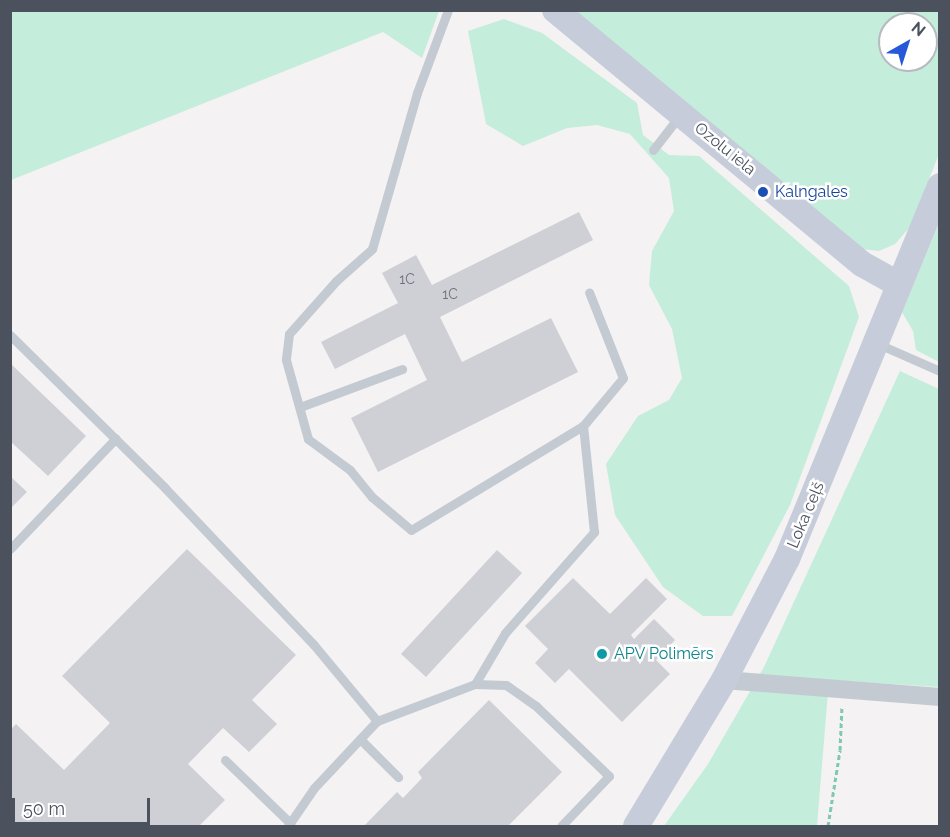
<!DOCTYPE html>
<meta charset="utf-8">
<style>
body{margin:0}
#map{position:relative;width:950px;height:837px;overflow:hidden;background:#f4f2f2;font-family:Raleway,sans-serif}
div>[style]{position:absolute}
.green>*{inset:0;background:#c5eddb}
.building>*{inset:0;background:#cfd0d6}
.path>*{height:3px;margin-top:-1.5px;transform-origin:0;background:repeating-linear-gradient(90deg,#7fc9b0 0 4.5px,transparent 0 7.5px)}
.service>*{height:9px;margin:-4.5px;padding:0 4.5px;transform-origin:4.5px;border-radius:4.5px;background:#c4cad2}
.minor>*{height:18px;margin:-9px;padding:0 9px;transform-origin:9px;border-radius:9px;background:#c4cad2}
.secondary>*{height:26px;margin:-13px;padding:0 13px;transform-origin:13px;border-radius:13px;background:#c6ccd9}
.dots>*{width:16px;height:16px;translate:-50% -50%;box-sizing:border-box;border:3px solid #fff;border-radius:50%}
span{translate:-50% -50%;white-space:nowrap;text-align:center;line-height:1.15;-webkit-text-stroke:5px #fff;paint-order:stroke}
.number-label{font-size:14px;color:#6c727c}
.number-label span{-webkit-text-stroke-width:0}
.street-label{font-size:16px;color:#4b525e}
.transit-label{font-size:16px;color:#164399}
.left{translate:0 -50%;text-align:left}
.culture-label{font-size:16px;color:#0d838f}
.frame{position:absolute;inset:0;border:12px solid #4b525e;pointer-events:none}
.north{position:absolute;left:878px;top:12px;width:60px;height:60px;box-sizing:border-box;background:#fff;border:2px solid #b7babf;border-radius:50%;rotate:39deg;font-size:16px;font-weight:700;line-height:24px;text-align:center;color:#4b525e}
.north::after{content:'';display:block;margin:auto;width:21px;height:27px;background:#2758d9;clip-path:polygon(50% 0,100% 100%,50% 72%,0 100%)}
.scale{position:absolute;left:12px;top:798px;width:138px;height:27px;box-sizing:border-box;border:3px solid #4b525e;border-top:0;padding-left:8px;font-size:18px;line-height:21px;white-space:nowrap;color:#4b525e;-webkit-text-stroke:4px #fff;paint-order:stroke}
</style>
<div id="map">
<div class="green">
<i style="clip-path:polygon(10px 11px,11px 10px,439px 11px,422px 58px,383px 32px,11px 180px)"></i>
<i style="clip-path:polygon(evenodd,571px 11px,939px 11px,939px 154px,910px 227px,895px 244px,879px 251px,861px 249px,571px 11px,890px 24px,926px 24px,926px 60px,890px 60px,890px 24px)"></i>
<i style="clip-path:polygon(504px 19px,542px 33px,637px 103px,643px 135px,669px 155px,699px 156px,849px 286px,859px 317px,790px 505px,732px 616px,703px 616px,663px 587px,615px 515px,606px 464px,638px 416px,669px 400px,682px 378px,672px 329px,649px 285px,652px 251px,674px 211px,669px 178px,630px 134px,597px 125px,567px 128px,523px 146px,486px 124px,468px 31px)"></i>
<i style="clip-path:polygon(939px 223px,939px 362px,916px 350px,913px 331px,902px 312px)"></i>
<i style="clip-path:polygon(900px 371px,939px 389px,939px 687px,829px 680px,817px 826px,664px 826px,708px 764px,764px 667px)"></i>
</div>
<div class="building">
<i style="clip-path:polygon(579px 212px,593px 240px,440px 317px,462px 362px,551px 318px,578px 372px,378px 472px,351px 418px,427px 380px,405px 334px,335px 369px,321px 342px,398px 303px,382px 273px,416px 255px,432px 285px)"></i>
<i style="clip-path:polygon(10px 363px,86px 436px,48px 476px,10px 441px)"></i>
<i style="clip-path:polygon(10px 476px,27px 492px,10px 509px)"></i>
<i style="clip-path:polygon(187px 549px,296px 655px,252px 700px,277px 724px,249px 752px,223px 728px,188px 764px,225px 800px,199px 826px,10px 826px,10px 730px,16px 724px,64px 770px,110px 723px,62px 676px)"></i>
<i style="clip-path:polygon(497px 550px,522px 573px,426px 677px,401px 654px)"></i>
<i style="clip-path:polygon(573px 578px,610px 614px,646px 578px,667px 599px,631px 635px,634px 639px,654px 619px,675px 640px,656px 660px,670px 674px,622px 722px,569px 669px,555px 683px,535px 663px,548px 649px,525px 626px)"></i>
<i style="clip-path:polygon(489px 700px,562px 772px,508px 826px,364px 826px,397px 792px,403px 798px,422px 778px,418px 772px)"></i>
</div>
<div class="path">
<i style="left:828px;top:826px;width:77px;rotate:-81deg"></i>
<i style="left:840px;top:750px;width:44px;rotate:-87.4deg"></i>
</div>
<div class="service">
<i style="left:448px;top:10px;width:89px;rotate:110.5deg"></i>
<i style="left:417px;top:93px;width:162px;rotate:106.1deg"></i>
<i style="left:372px;top:249px;width:48px;rotate:138.4deg"></i>
<i style="left:336px;top:281px;width:71px;rotate:131.6deg"></i>
<i style="left:289px;top:334px;width:26px;rotate:97deg"></i>
<i style="left:286px;top:360px;width:82px;rotate:74.4deg"></i>
<i style="left:308px;top:439px;width:52px;rotate:36.4deg"></i>
<i style="left:350px;top:470px;width:35px;rotate:51deg"></i>
<i style="left:372px;top:497px;width:51px;rotate:40.2deg"></i>
<i style="left:411px;top:530px;width:201px;rotate:-31.2deg"></i>
<i style="left:653px;top:150px;width:44px;rotate:-52.4deg"></i>
<i style="left:10px;top:335px;width:218px;rotate:44.6deg"></i>
<i style="left:165px;top:488px;width:216px;rotate:46.5deg"></i>
<i style="left:314px;top:645px;width:99px;rotate:50.3deg"></i>
<i style="left:377px;top:721px;width:105px;rotate:-20.7deg"></i>
<i style="left:475px;top:684px;width:31px;rotate:2deg"></i>
<i style="left:506px;top:685px;width:37px;rotate:35deg"></i>
<i style="left:536px;top:706px;width:101px;rotate:43.8deg"></i>
<i style="left:609px;top:776px;width:69px;rotate:133.8deg"></i>
<i style="left:876px;top:343px;width:70px;rotate:23.6deg"></i>
<i style="left:300px;top:407px;width:109px;rotate:-20.4deg"></i>
<i style="left:10px;top:549px;width:153px;rotate:-46.3deg"></i>
<i style="left:475px;top:684px;width:59px;rotate:-59.5deg"></i>
<i style="left:505px;top:633px;width:135px;rotate:-48.6deg"></i>
<i style="left:594px;top:532px;width:107px;rotate:-95.9deg"></i>
<i style="left:583px;top:426px;width:62px;rotate:-50.2deg"></i>
<i style="left:623px;top:378px;width:92px;rotate:-111.6deg"></i>
<i style="left:360px;top:739px;width:54px;rotate:45deg"></i>
<i style="left:225px;top:760px;width:91px;rotate:44.1deg"></i>
<i style="left:288px;top:826px;width:46px;rotate:-55.6deg"></i>
<i style="left:314px;top:788px;width:92px;rotate:-46.8deg"></i>
</div>
<div class="minor">
<i style="left:724px;top:680px;width:217px;rotate:4.5deg"></i>
</div>
<div class="secondary">
<i style="left:555px;top:10px;width:398px;rotate:39.6deg"></i>
<i style="left:862px;top:264px;width:41px;rotate:29.1deg"></i>
<i style="left:636px;top:826px;width:170px;rotate:-58.9deg"></i>
<i style="left:724px;top:680px;width:136px;rotate:-62.5deg"></i>
<i style="left:787px;top:559px;width:403px;rotate:-67.7deg"></i>
</div>
<div class="dots">
<i style="left:763px;top:192px;background:#1a4fb4"></i>
<i style="left:602px;top:654px;background:#0f9aa8"></i>
</div>
<div class="number-label">
<span style="left:407px;top:279px">1C</span>
<span style="left:450px;top:294px">1C</span>
</div>
<div class="street-label">
<span style="left:725px;top:149px;rotate:39deg">Ozolu iela</span>
<span style="left:806px;top:515px;rotate:-67deg">Loka ceļš</span>
</div>
<div class="transit-label">
<span class="left" style="left:775px;top:192px">Kalngales</span>
</div>
<div class="culture-label">
<span class="left" style="left:614px;top:654px">APV Polimērs</span>
</div>
<div class="frame"></div>
<div class="north">N</div>
<div class="scale">50 m</div>
</div>
